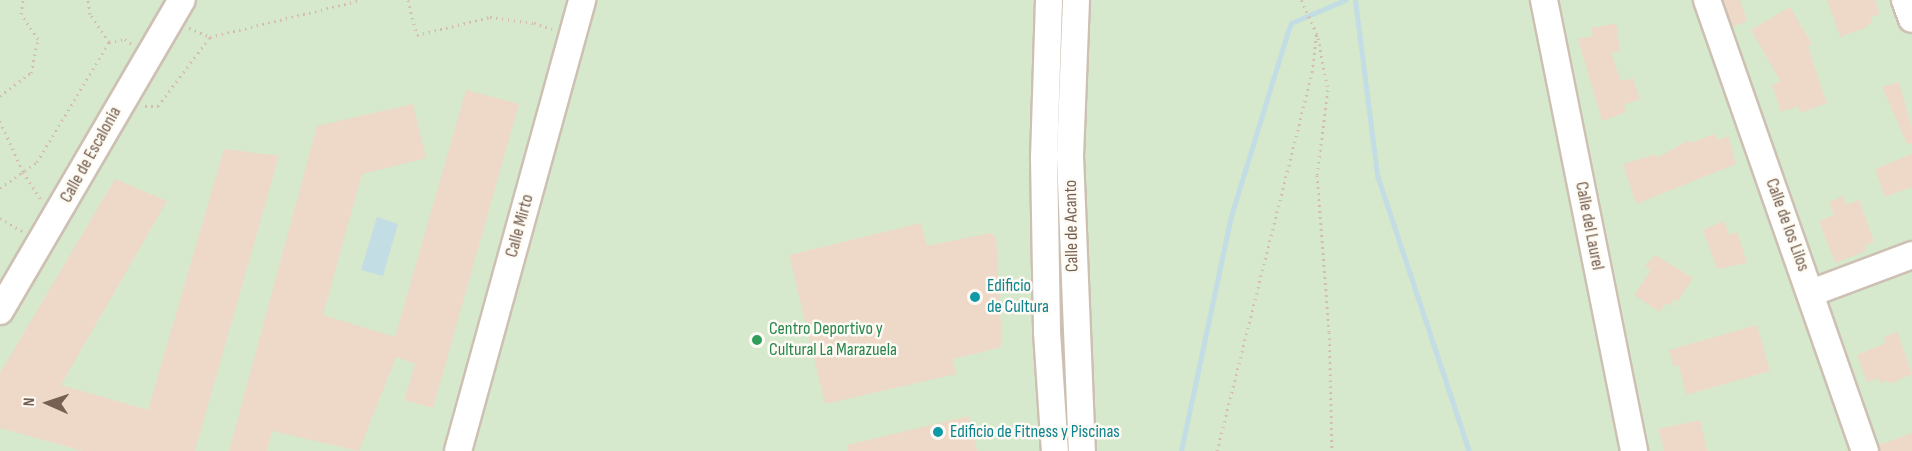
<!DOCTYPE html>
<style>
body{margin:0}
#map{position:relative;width:1912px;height:451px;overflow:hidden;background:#fbf7ee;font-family:"Sofia Sans Condensed",sans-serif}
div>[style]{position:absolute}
.green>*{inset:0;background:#d6e9cc}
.water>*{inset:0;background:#c3dde4}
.stream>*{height:5px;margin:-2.5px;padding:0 2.5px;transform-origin:2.5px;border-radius:2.5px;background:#c3dde4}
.building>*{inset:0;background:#eed9c8}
.path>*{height:3px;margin-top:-1.5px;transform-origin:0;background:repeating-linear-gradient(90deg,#d4bdaa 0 1.5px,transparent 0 6px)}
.roads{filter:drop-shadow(2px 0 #cdc0b3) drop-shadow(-2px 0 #cdc0b3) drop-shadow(0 2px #cdc0b3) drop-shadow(0 -2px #cdc0b3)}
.minor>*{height:26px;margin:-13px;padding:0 13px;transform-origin:13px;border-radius:13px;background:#fff}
.dots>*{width:16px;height:16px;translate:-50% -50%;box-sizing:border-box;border:3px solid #fefbf4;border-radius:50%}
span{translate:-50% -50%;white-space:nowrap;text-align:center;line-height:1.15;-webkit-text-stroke:5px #fefbf4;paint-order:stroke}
.street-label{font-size:18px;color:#766051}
.culture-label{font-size:18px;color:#0d838f}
.left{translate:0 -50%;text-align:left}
.leisure-label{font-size:18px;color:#27864d}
.north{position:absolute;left:18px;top:373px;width:60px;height:60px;-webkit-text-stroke:4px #fefbf4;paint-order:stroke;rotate:273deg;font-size:16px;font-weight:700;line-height:24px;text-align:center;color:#766051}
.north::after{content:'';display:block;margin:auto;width:21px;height:27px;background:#766051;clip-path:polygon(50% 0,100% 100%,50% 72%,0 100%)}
</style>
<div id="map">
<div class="green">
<i style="clip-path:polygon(0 0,1912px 0,1912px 451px,0 451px)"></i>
</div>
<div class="water">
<i style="clip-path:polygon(377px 217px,398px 224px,383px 276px,361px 270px)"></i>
</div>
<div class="stream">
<i style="left:1355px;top:0;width:176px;rotate:82.8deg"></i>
<i style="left:1377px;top:175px;width:291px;rotate:71.6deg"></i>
<i style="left:1181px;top:451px;width:240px;rotate:-78deg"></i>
<i style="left:1231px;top:216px;width:187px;rotate:-72.9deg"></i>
<i style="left:1286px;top:37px;width:15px;rotate:-70deg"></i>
<i style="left:1291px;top:23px;width:59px;rotate:-23.1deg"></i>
</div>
<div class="building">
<i style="clip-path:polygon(1723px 0,1740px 0,1747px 21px,1732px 27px)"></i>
<i style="clip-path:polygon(1827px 0,1875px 0,1880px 14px,1871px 17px,1872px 22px,1865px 28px,1840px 37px)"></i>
<i style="clip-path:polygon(1790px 7px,1812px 44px,1808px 47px,1827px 103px,1800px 113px,1798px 106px,1781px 112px,1772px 85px,1780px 81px,1751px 30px)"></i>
<i style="clip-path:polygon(1616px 23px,1620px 51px,1611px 53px,1621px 81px,1633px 78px,1640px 99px,1624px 105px,1626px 112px,1602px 121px,1578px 39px,1593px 36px,1591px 28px)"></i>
<i style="clip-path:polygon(1899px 82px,1912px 129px,1912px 143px,1907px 144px,1882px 87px)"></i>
<i style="clip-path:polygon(466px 90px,519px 104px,433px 408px,404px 400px,415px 364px,396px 357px,359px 451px,272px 431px,267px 451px,229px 451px,317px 126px,413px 104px,426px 158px,362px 174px,323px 315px,395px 337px)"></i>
<i style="clip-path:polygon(1714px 134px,1718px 140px,1728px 136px,1736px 164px,1636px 204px,1623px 164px,1656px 154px,1657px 158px,1689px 140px,1691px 143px)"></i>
<i style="clip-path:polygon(224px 149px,279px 156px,195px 451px,82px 451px,0 428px,0 373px,115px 179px,167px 201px,61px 385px,148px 410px)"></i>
<i style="clip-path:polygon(1912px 154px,1912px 187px,1885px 197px,1875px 169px)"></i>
<i style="clip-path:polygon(1843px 196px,1846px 205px,1859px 200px,1874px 242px,1865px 245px,1866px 251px,1835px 263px,1819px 221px,1834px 215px,1829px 202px)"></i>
<i style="clip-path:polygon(1724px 221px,1729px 235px,1737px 232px,1747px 263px,1717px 269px,1703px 230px)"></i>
<i style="clip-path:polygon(921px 223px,927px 246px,990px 233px,996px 237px,1002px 343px,999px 348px,953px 359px,956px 374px,825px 404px,789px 255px)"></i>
<i style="clip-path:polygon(1655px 255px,1693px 278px,1678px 301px,1674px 299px,1670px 306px,1665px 303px,1660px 312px,1634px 295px,1651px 270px,1645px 266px)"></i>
<i style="clip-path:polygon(1757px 325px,1770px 371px,1686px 395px,1679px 365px,1674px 367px,1669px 350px)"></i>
<i style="clip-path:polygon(1897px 331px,1912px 374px,1889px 384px,1888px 380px,1880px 383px,1878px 378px,1867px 382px,1857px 355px,1886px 343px,1883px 338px)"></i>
<i style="clip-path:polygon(969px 416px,977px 451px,848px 451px,847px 445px)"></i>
<i style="clip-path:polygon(1700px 420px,1707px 451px,1664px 451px,1658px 429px)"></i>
<i style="clip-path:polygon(1912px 433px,1912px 451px,1880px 451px,1879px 445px)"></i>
</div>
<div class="path">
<i style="left:408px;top:0;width:36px;rotate:76deg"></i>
<i style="left:417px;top:35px;width:75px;rotate:-13.9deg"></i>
<i style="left:490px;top:17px;width:44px;rotate:7.8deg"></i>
<i style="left:534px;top:23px;width:19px;rotate:18deg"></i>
<i style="left:189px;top:28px;width:23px;rotate:23deg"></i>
<i style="left:210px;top:37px;width:155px;rotate:-13.8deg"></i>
<i style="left:1318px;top:38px;width:53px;rotate:79.1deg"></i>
<i style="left:1328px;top:90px;width:86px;rotate:97.4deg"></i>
<i style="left:1317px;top:175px;width:157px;rotate:85.6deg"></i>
<i style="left:1329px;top:332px;width:119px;rotate:88.6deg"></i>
<i style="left:109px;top:42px;width:16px;rotate:-11deg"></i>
<i style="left:125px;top:39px;width:9px;rotate:36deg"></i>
<i style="left:0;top:96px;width:39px;rotate:-37deg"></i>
<i style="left:31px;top:73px;width:35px;rotate:-78deg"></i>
<i style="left:38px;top:39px;width:30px;rotate:-124deg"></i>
<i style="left:21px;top:14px;width:14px;rotate:-82deg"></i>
<i style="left:145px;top:106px;width:13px"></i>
<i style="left:158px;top:106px;width:86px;rotate:-53deg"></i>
<i style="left:0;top:121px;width:56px;rotate:65.7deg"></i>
<i style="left:23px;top:172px;width:33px;rotate:57deg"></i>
<i style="left:0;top:188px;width:45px;rotate:-35.1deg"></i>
<i style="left:37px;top:162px;width:140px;rotate:-59deg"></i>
<i style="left:109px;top:42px;width:34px;rotate:-124deg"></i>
<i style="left:90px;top:14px;width:14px;rotate:-98deg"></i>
<i style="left:0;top:218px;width:26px;rotate:31deg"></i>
<i style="left:1217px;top:451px;width:391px;rotate:-75.9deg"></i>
<i style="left:1312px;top:72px;width:38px;rotate:-83deg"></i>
<i style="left:1317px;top:34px;width:38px;rotate:-115deg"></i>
</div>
<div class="roads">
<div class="minor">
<i style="left:1049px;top:0;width:157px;rotate:91.8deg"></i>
<i style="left:1044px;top:157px;width:175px;rotate:89deg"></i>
<i style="left:1047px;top:332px;width:119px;rotate:86.2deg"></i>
<i style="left:1076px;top:0;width:156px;rotate:92.2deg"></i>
<i style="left:1070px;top:156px;width:295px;rotate:87.7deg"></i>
<i style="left:1544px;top:0;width:460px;rotate:78.7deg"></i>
<i style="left:1707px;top:0;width:478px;rotate:70.7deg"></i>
<i style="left:1905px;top:0;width:20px;rotate:70deg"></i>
<i style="left:1811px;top:293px;width:108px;rotate:-20.6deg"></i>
<i style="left:0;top:311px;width:360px;rotate:-59.7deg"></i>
<i style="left:458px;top:451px;width:468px;rotate:-74.6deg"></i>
</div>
</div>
<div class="dots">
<i style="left:975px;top:297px;background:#0f9aa8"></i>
<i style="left:757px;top:340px;background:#2e9e5b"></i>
<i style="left:938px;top:432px;background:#0f9aa8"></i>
</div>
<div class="street-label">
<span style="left:91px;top:155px;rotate:-61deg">Calle de Escalonia</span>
<span style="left:1787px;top:225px;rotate:70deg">Calle de los Lilos</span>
<span style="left:520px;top:226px;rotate:-75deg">Calle Mirto</span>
<span style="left:1072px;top:226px;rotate:-91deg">Calle de Acanto</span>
<span style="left:1589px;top:226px;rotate:79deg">Calle del Laurel</span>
</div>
<div class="culture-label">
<span class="left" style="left:987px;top:297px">Edificio<br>de Cultura</span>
<span class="left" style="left:950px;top:432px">Edificio de Fitness y Piscinas</span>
</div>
<div class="leisure-label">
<span class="left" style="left:769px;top:340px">Centro Deportivo y<br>Cultural La Marazuela</span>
</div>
<div class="north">N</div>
</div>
